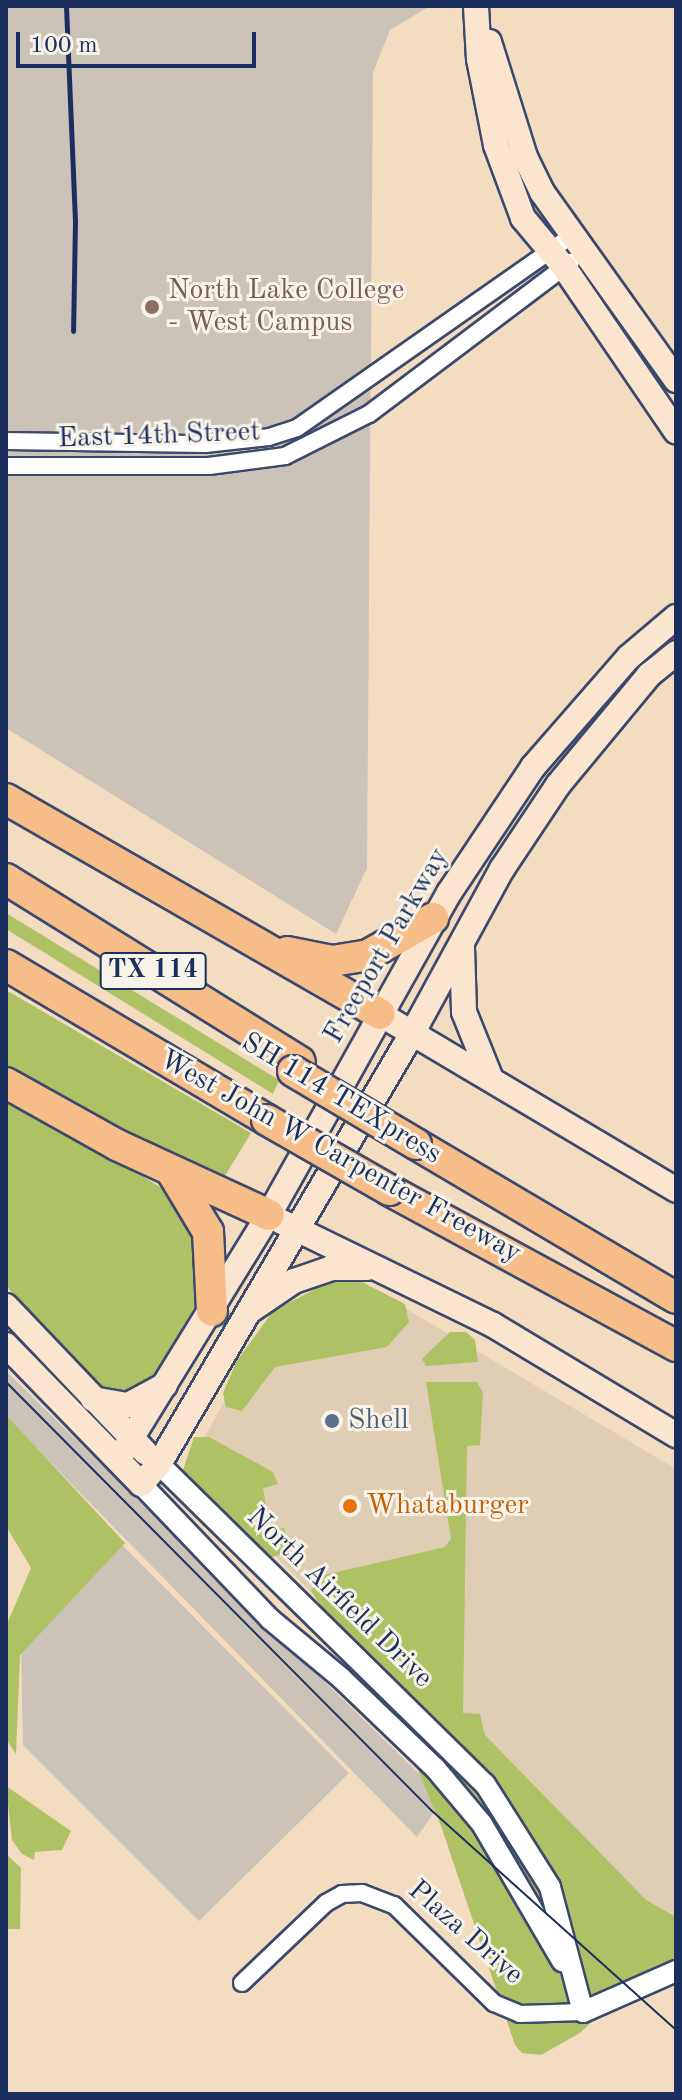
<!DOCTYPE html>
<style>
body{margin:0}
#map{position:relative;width:682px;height:2100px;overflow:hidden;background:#f3dcbf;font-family:"Old Standard TT",serif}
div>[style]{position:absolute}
.built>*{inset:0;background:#dfceb4}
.industrial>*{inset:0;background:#cbc3b8}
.green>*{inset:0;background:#afc165}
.roads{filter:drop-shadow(2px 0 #3b496d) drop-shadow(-2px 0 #3b496d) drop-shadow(0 2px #3b496d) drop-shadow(0 -2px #3b496d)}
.minor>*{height:16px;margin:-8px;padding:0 8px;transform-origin:8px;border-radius:8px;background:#fff}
.tertiary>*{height:20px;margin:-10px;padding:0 10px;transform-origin:10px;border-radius:10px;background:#fff}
.secondary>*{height:24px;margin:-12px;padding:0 12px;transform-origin:12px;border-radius:12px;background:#fce5cf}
.motorway>*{height:30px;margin:-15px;padding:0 15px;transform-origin:15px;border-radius:15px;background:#f7bd88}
.tram>*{height:2px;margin:-1px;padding:0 1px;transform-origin:1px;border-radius:1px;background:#1b2f5e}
.rail>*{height:5px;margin:-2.5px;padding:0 2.5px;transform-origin:2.5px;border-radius:2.5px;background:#1b2f5e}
.bridges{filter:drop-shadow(2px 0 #3b496d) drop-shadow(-2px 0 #3b496d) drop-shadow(0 2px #3b496d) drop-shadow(0 -2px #3b496d)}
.motorway-bridge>*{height:30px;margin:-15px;padding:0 15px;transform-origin:15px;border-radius:15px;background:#f7bd88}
.dots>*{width:22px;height:22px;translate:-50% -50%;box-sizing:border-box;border:4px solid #f7f3e8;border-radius:50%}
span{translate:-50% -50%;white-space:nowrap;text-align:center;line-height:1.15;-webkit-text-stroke:6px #f7f3e8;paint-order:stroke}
.shield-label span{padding:2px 6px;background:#f7f3e8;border:2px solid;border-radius:6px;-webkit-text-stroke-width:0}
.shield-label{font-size:26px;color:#1b2f5e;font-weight:700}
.education-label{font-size:28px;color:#785e54}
.left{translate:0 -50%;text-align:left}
.street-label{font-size:28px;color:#1b2f5e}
.service-label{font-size:28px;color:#4e5e75}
.food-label{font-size:28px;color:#c56008}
.frame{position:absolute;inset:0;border:8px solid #1b2f5e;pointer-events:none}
.scale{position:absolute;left:16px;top:32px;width:240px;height:36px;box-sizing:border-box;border:4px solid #1b2f5e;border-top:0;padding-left:10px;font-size:24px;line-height:28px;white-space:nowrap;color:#1b2f5e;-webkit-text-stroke:6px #f7f3e8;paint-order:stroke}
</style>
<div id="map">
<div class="built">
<i style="clip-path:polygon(388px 1298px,676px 1469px,676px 1956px,187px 1468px,269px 1322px)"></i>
</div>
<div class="industrial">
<i style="clip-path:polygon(6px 6px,430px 6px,390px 30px,373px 72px,367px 868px,336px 934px,6px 728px)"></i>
<i style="clip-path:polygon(6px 1371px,444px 1798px,417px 1837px,6px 1417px)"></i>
<i style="clip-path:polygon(121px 1544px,349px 1773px,199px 1921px,23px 1745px,21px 1643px)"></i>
</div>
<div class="green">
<i style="clip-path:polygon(6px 913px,279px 1080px,273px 1094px,6px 929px)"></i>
<i style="clip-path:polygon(6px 990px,251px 1133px,220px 1184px,6px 1072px)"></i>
<i style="clip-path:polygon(6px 1094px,170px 1193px,195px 1232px,201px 1275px,196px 1304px,148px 1387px,112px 1397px,24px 1311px,6px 1284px)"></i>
<i style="clip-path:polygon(358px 1280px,405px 1304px,409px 1322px,387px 1347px,275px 1367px,242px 1411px,226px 1407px,223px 1393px,236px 1362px,273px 1311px,327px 1283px)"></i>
<i style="clip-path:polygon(450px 1332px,466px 1332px,475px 1340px,478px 1362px,426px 1366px,422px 1359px)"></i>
<i style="clip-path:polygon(426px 1382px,477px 1382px,483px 1393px,480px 1445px,467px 1446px,463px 1713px,480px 1714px,485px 1735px,646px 1900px,676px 1917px,676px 1958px,639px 1976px,580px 2033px,541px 2055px,522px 2053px,515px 2045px,441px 1826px,400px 1726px,311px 1591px,320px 1576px,445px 1547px,451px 1539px)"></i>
<i style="clip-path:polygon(6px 1415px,125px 1543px,20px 1655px,16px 1754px,6px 1739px,7px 1624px,31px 1568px,6px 1526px)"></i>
<i style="clip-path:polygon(194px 1437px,209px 1437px,273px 1472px,278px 1484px,263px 1488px,271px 1531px,284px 1528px,289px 1551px,270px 1558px,263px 1554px,189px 1478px,183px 1470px)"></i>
<i style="clip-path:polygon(6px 1786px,71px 1831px,62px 1850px,35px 1852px,34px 1860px,22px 1854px,12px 1840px)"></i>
<i style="clip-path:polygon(6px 1854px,21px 1868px,20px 1929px,6px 1929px)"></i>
</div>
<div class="roads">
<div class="minor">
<i style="left:6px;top:441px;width:199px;rotate:0.9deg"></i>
<i style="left:205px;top:444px;width:64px;rotate:-6.2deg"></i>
<i style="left:269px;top:437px;width:29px;rotate:-18deg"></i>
<i style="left:297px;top:428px;width:337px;rotate:-35deg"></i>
<i style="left:6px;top:466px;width:203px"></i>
<i style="left:209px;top:466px;width:77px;rotate:-7.5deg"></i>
<i style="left:285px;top:456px;width:94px;rotate:-26.6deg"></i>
<i style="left:369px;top:414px;width:253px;rotate:-37deg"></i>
<i style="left:242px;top:1983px;width:116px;rotate:-43.6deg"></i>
<i style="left:326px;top:1903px;width:18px;rotate:-29deg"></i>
<i style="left:342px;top:1894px;width:20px;rotate:-3deg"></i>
<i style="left:362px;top:1893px;width:34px;rotate:21deg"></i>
<i style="left:394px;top:1905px;width:140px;rotate:44.4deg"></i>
<i style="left:494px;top:2003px;width:28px;rotate:23deg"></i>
<i style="left:520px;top:2014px;width:63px;rotate:-1.8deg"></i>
</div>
<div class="tertiary">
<i style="left:159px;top:1464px;width:457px;rotate:44.5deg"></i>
<i style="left:485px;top:1784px;width:122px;rotate:57.7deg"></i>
<i style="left:550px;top:1887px;width:129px;rotate:75.2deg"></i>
<i style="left:583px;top:2012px;width:102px;rotate:-23.8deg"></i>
<i style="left:141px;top:1484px;width:187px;rotate:46.3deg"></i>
<i style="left:270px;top:1619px;width:92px;rotate:39.7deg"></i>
<i style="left:341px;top:1678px;width:130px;rotate:43.8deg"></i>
<i style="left:435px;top:1768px;width:73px;rotate:50deg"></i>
<i style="left:482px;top:1824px;width:159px;rotate:59.7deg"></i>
</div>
<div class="secondary">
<i style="left:476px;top:6px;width:53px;rotate:86.8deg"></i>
<i style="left:479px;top:59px;width:88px;rotate:78.8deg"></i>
<i style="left:496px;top:145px;width:78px;rotate:69.7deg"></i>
<i style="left:523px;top:218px;width:64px;rotate:50.1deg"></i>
<i style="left:564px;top:267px;width:199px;rotate:55.7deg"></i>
<i style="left:489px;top:42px;width:121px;rotate:72.6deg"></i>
<i style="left:525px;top:157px;width:39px;rotate:64deg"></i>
<i style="left:542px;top:192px;width:231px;rotate:54.5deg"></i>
<i style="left:462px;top:947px;width:65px;rotate:88.2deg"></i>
<i style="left:464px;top:1012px;width:72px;rotate:68.1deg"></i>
<i style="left:380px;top:1014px;width:344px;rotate:30.7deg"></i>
<i style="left:282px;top:1222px;width:235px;rotate:26deg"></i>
<i style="left:493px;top:1325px;width:214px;rotate:31deg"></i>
<i style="left:6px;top:1306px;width:202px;rotate:46.4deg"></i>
<i style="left:251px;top:1310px;width:52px;rotate:-34deg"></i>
<i style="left:294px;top:1281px;width:39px;rotate:-19deg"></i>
<i style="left:331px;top:1268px;width:36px"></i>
<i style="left:6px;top:1345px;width:194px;rotate:45.8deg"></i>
<i style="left:141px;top:1484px;width:27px;rotate:-48deg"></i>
<i style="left:159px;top:1464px;width:501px;rotate:-59.55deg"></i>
<i style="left:413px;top:1032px;width:186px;rotate:-61.4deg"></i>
<i style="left:502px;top:869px;width:101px;rotate:-56.3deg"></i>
<i style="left:558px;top:785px;width:143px;rotate:-50.4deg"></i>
<i style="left:649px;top:675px;width:35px;rotate:-39deg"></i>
<i style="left:93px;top:1399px;width:36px;rotate:10deg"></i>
<i style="left:128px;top:1405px;width:42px;rotate:-28.4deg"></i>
<i style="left:118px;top:1460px;width:288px;rotate:-58.4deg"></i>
<i style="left:269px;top:1215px;width:369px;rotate:-60.8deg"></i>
<i style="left:449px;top:893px;width:151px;rotate:-56.3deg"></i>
<i style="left:533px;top:767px;width:146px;rotate:-48.9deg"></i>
<i style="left:629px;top:657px;width:62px;rotate:-40.4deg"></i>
</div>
<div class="motorway">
<i style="left:6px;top:799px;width:431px;rotate:29.9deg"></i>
<i style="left:6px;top:879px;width:346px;rotate:31.9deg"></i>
<i style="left:287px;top:952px;width:46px;rotate:11.3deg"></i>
<i style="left:332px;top:961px;width:36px;rotate:-9deg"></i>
<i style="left:368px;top:955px;width:75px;rotate:-29.6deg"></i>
<i style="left:6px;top:965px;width:304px;rotate:30.7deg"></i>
<i style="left:6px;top:1083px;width:127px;rotate:29.2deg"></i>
<i style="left:117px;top:1145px;width:167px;rotate:24.7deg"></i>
<i style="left:416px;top:1144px;width:302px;rotate:30.6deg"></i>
<i style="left:172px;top:1172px;width:70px;rotate:59deg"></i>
<i style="left:208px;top:1232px;width:79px;rotate:87.1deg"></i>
<i style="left:389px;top:1190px;width:327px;rotate:28.5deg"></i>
</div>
</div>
<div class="tram">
<i style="left:6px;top:1382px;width:603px;rotate:45.2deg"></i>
<i style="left:431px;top:1810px;width:329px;rotate:41.9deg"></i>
</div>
<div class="rail">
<i style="left:66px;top:6px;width:215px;rotate:87.6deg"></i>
<i style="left:75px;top:221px;width:110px;rotate:91deg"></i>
</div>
<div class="bridges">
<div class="motorway-bridge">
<i style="left:293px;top:1071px;width:143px;rotate:30.7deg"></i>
<i style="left:267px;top:1120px;width:141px;rotate:29.8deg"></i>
</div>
</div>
<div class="dots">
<i style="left:152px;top:307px;background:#8d6e63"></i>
<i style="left:332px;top:1421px;background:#5c6f8a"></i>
<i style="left:350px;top:1506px;background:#e8710a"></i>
</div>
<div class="shield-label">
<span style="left:153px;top:971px">TX 114</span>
</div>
<div class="education-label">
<span class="left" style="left:168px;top:307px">North Lake College<br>- West Campus</span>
</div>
<div class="street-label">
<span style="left:159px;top:436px;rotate:-2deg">East 14th Street</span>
<span style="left:387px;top:946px;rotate:-60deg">Freeport Parkway</span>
<span style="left:341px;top:1099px;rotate:31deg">SH 114 TEXpress</span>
<span style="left:340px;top:1157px;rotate:29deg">West John W Carpenter Freeway</span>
<span style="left:339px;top:1598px;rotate:44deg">North Airfield Drive</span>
<span style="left:465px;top:1933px;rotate:41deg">Plaza Drive</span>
</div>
<div class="service-label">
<span class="left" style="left:348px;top:1421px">Shell</span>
</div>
<div class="food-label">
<span class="left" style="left:366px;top:1506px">Whataburger</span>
</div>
<div class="frame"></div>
<div class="scale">100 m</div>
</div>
